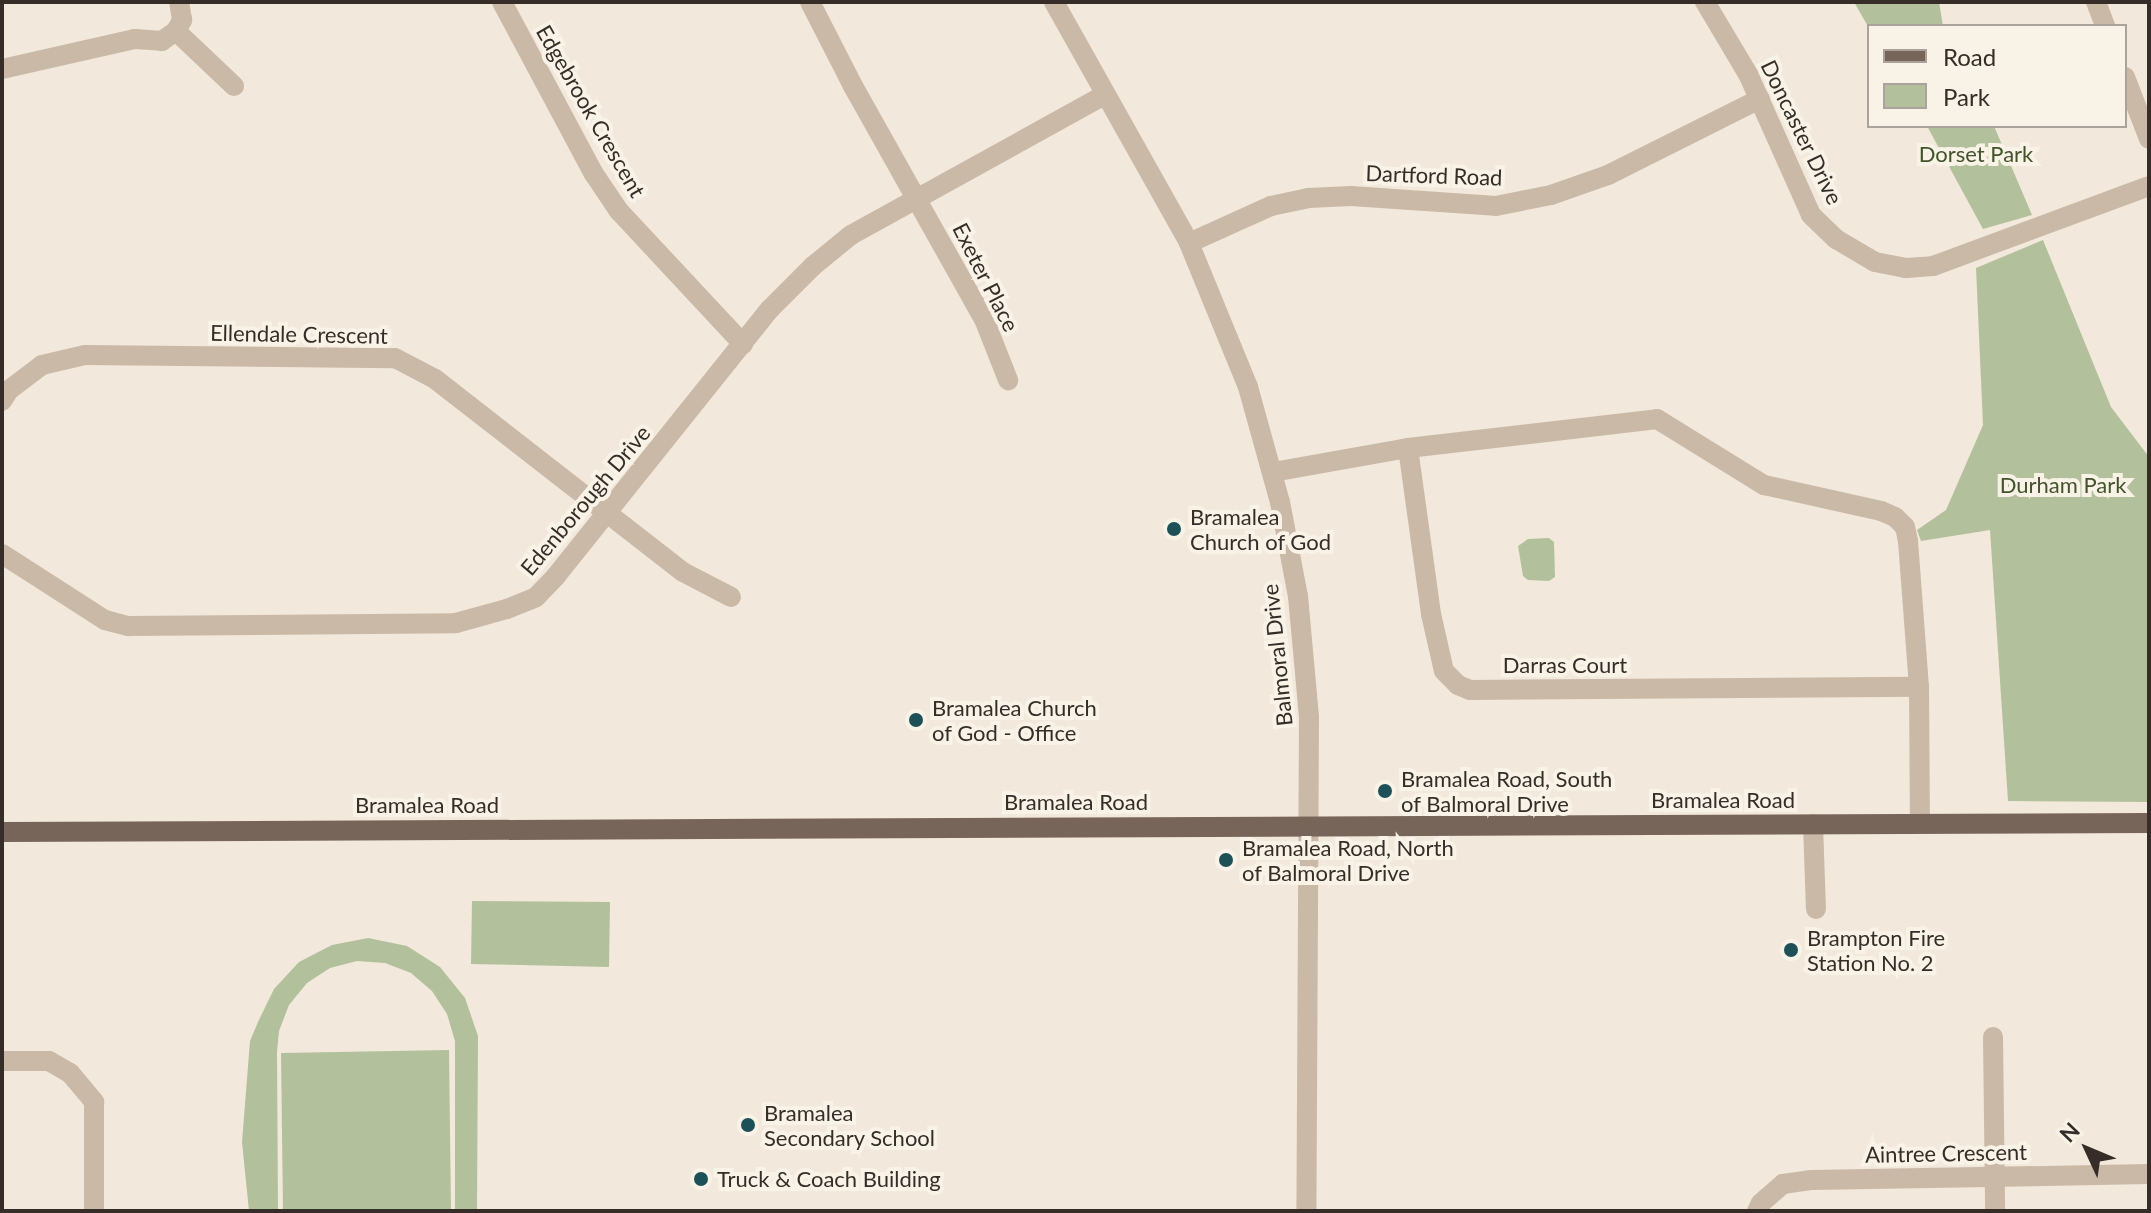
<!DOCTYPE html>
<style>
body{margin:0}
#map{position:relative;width:2151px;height:1213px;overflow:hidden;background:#f2e8db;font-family:Lato,sans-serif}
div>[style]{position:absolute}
.green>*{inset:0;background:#b2c19b}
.minor>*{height:20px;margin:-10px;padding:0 10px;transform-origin:10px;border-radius:10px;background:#cab9a7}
.major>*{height:20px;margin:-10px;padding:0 10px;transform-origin:10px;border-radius:10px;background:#786559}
.dots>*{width:22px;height:22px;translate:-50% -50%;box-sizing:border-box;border:4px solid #f9f2e7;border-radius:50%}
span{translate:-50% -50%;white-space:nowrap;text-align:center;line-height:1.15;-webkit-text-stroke:8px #f9f2e7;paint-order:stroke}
.street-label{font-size:22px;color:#362d28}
.park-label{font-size:22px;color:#43542c}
.poi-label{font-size:22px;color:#362d28}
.left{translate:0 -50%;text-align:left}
.frame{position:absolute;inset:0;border:4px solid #362d28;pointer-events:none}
.legend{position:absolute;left:1867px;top:24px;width:260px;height:104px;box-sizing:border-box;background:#f9f2e7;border:2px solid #aba39b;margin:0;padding:10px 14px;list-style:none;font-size:24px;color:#362d28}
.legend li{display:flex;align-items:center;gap:16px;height:40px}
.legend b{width:40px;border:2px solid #aba39b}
.north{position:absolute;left:2047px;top:1109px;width:80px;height:80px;-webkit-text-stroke:6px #f9f2e7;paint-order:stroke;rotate:314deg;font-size:22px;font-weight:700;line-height:32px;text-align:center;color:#362d28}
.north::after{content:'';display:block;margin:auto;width:28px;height:36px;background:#362d28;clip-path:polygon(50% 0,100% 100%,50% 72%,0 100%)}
</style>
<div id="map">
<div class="green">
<i style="clip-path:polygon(1854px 2px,1939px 2px,1943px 26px,1869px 28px)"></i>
<i style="clip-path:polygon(1927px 126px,1994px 126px,2032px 215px,1983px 229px)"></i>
<i style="clip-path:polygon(2043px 240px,2111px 407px,2149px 457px,2149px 802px,2008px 801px,1990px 530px,1921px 541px,1917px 530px,1946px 510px,1983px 425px,1976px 268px)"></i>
<i style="clip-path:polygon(1549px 538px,1554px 542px,1555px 577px,1549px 581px,1528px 580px,1523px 576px,1518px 546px,1528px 539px)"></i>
<i style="clip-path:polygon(472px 901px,610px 902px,609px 967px,471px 964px)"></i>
<i style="clip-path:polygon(368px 938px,407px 946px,440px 967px,465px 998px,478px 1036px,477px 1211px,455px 1211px,455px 1041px,447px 1014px,432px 991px,411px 973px,385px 963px,357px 961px,330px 968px,307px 983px,289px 1005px,279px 1031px,277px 1052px,278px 1211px,249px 1211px,242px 1142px,250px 1041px,258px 1022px,274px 989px,299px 962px,332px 945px)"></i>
<i style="clip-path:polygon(449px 1050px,451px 1211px,283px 1211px,281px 1053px)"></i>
</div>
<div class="minor">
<i style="left:502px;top:2px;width:195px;rotate:61.9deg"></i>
<i style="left:594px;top:174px;width:45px;rotate:56deg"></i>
<i style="left:619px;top:211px;width:182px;rotate:47deg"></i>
<i style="left:810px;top:2px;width:94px;rotate:62.9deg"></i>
<i style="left:853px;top:86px;width:267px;rotate:60.7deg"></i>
<i style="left:984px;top:319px;width:66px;rotate:68.5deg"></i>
<i style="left:1054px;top:2px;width:276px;rotate:60.7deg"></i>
<i style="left:1189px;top:243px;width:156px;rotate:67.7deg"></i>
<i style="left:1248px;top:387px;width:119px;rotate:74.5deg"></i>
<i style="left:1280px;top:502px;width:96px;rotate:79.2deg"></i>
<i style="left:1298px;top:596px;width:121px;rotate:84.8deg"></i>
<i style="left:1309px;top:717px;width:494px;rotate:90.3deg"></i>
<i style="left:1705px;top:2px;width:84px;rotate:59.2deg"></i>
<i style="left:1748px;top:74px;width:154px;rotate:65.9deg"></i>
<i style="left:1811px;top:215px;width:35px;rotate:44deg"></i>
<i style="left:1836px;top:239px;width:45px;rotate:30.5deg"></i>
<i style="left:1875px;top:262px;width:32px;rotate:11deg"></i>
<i style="left:1906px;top:268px;width:27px;rotate:-4deg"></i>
<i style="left:1933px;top:266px;width:230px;rotate:-20.3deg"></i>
<i style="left:2096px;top:2px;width:26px;rotate:69deg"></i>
<i style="left:176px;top:31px;width:80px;rotate:43.5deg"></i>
<i style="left:2px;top:69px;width:136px;rotate:-12.7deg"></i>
<i style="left:135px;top:39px;width:27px;rotate:4deg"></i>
<i style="left:162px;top:41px;width:17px;rotate:-36deg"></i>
<i style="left:176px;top:31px;width:13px;rotate:-61deg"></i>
<i style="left:182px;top:20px;width:18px;rotate:-99deg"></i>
<i style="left:2125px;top:77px;width:66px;rotate:68.8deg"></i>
<i style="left:1189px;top:243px;width:90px;rotate:-24.3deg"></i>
<i style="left:1271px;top:206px;width:38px;rotate:-12deg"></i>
<i style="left:1308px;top:198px;width:43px;rotate:-2.7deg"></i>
<i style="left:1351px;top:196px;width:145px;rotate:3.9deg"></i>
<i style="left:1496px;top:206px;width:56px;rotate:-11.3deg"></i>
<i style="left:1551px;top:195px;width:60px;rotate:-19.3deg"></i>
<i style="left:1608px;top:175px;width:170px;rotate:-26.6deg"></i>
<i style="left:2px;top:401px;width:13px;rotate:-58deg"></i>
<i style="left:9px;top:390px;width:41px;rotate:-37.1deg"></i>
<i style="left:42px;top:365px;width:44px;rotate:-13.1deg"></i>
<i style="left:85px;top:355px;width:310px;rotate:0.6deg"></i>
<i style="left:395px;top:358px;width:45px;rotate:27.7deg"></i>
<i style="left:435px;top:379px;width:314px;rotate:37.9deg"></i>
<i style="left:683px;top:572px;width:54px;rotate:27.5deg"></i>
<i style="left:1408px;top:448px;width:168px;rotate:82.1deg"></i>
<i style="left:1431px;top:614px;width:58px;rotate:77.2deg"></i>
<i style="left:1444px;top:671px;width:20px;rotate:45deg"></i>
<i style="left:1458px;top:685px;width:13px;rotate:23deg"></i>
<i style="left:1470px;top:690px;width:449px;rotate:-0.4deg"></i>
<i style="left:1273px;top:472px;width:137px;rotate:-10.1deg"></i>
<i style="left:1408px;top:448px;width:251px;rotate:-6.6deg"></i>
<i style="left:1657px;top:419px;width:126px;rotate:31.7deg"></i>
<i style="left:1764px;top:485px;width:120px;rotate:12.5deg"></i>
<i style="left:1881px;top:511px;width:15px;rotate:23deg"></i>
<i style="left:1895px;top:517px;width:14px;rotate:45deg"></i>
<i style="left:1905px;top:527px;width:14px;rotate:78deg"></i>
<i style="left:1908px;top:541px;width:146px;rotate:85.7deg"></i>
<i style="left:1919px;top:687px;width:136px;rotate:89.6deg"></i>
<i style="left:2px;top:554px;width:122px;rotate:32.7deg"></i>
<i style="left:105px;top:620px;width:24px;rotate:15deg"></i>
<i style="left:128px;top:626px;width:328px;rotate:-0.5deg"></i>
<i style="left:456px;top:623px;width:53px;rotate:-15.4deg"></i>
<i style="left:507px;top:609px;width:31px;rotate:-22deg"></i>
<i style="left:536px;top:597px;width:29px;rotate:-46deg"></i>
<i style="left:556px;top:576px;width:342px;rotate:-51.3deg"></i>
<i style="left:770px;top:309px;width:61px;rotate:-45deg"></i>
<i style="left:813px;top:266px;width:49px;rotate:-39.2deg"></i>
<i style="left:851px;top:235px;width:290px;rotate:-28.9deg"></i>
<i style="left:1813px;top:824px;width:85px;rotate:88deg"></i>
<i style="left:1993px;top:1037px;width:174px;rotate:89.3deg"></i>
<i style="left:2px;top:1061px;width:47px"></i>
<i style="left:49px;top:1061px;width:24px;rotate:30deg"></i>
<i style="left:70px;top:1073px;width:38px;rotate:50deg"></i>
<i style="left:94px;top:1102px;width:109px;rotate:90deg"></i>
<i style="left:1757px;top:1211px;width:9px;rotate:-63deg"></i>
<i style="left:1761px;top:1203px;width:29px;rotate:-41deg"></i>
<i style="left:1783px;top:1184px;width:29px;rotate:-8deg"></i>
<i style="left:1812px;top:1180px;width:337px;rotate:-1deg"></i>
</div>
<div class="major">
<i style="left:2px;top:832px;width:2147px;rotate:-0.24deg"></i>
</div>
<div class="dots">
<i style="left:1174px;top:529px;background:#1d5057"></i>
<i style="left:916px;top:720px;background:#1d5057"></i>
<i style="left:1385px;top:791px;background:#1d5057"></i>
<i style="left:1226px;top:860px;background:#1d5057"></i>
<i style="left:1791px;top:950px;background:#1d5057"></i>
<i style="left:748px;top:1125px;background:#1d5057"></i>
<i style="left:701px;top:1179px;background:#1d5057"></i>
</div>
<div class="street-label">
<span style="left:591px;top:111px;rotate:60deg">Edgebrook Crescent</span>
<span style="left:1802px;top:132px;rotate:64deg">Doncaster Drive</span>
<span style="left:1434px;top:175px;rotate:2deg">Dartford Road</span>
<span style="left:986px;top:277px;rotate:63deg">Exeter Place</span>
<span style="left:299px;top:334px;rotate:1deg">Ellendale Crescent</span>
<span style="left:585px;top:500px;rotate:-50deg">Edenborough Drive</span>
<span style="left:1277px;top:655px;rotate:-96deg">Balmoral Drive</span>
<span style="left:1565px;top:665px">Darras Court</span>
<span style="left:1723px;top:800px">Bramalea Road</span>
<span style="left:1076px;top:802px">Bramalea Road</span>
<span style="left:427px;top:805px">Bramalea Road</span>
<span style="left:1946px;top:1153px;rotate:-1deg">Aintree Crescent</span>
</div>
<div class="park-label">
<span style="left:1976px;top:154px">Dorset Park</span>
<span style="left:2063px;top:485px">Durham Park</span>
</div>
<div class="poi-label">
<span class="left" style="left:1190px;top:529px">Bramalea<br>Church of God</span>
<span class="left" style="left:932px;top:720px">Bramalea Church<br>of God - Office</span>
<span class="left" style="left:1401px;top:791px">Bramalea Road, South<br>of Balmoral Drive</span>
<span class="left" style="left:1242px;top:860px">Bramalea Road, North<br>of Balmoral Drive</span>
<span class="left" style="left:1807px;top:950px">Brampton Fire<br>Station No. 2</span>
<span class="left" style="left:764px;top:1125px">Bramalea<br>Secondary School</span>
<span class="left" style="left:717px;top:1179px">Truck &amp; Coach Building</span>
</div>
<div class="frame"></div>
<ul class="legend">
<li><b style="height:10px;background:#786559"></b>Road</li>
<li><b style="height:22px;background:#b2c19b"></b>Park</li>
</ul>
<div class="north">N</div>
</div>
